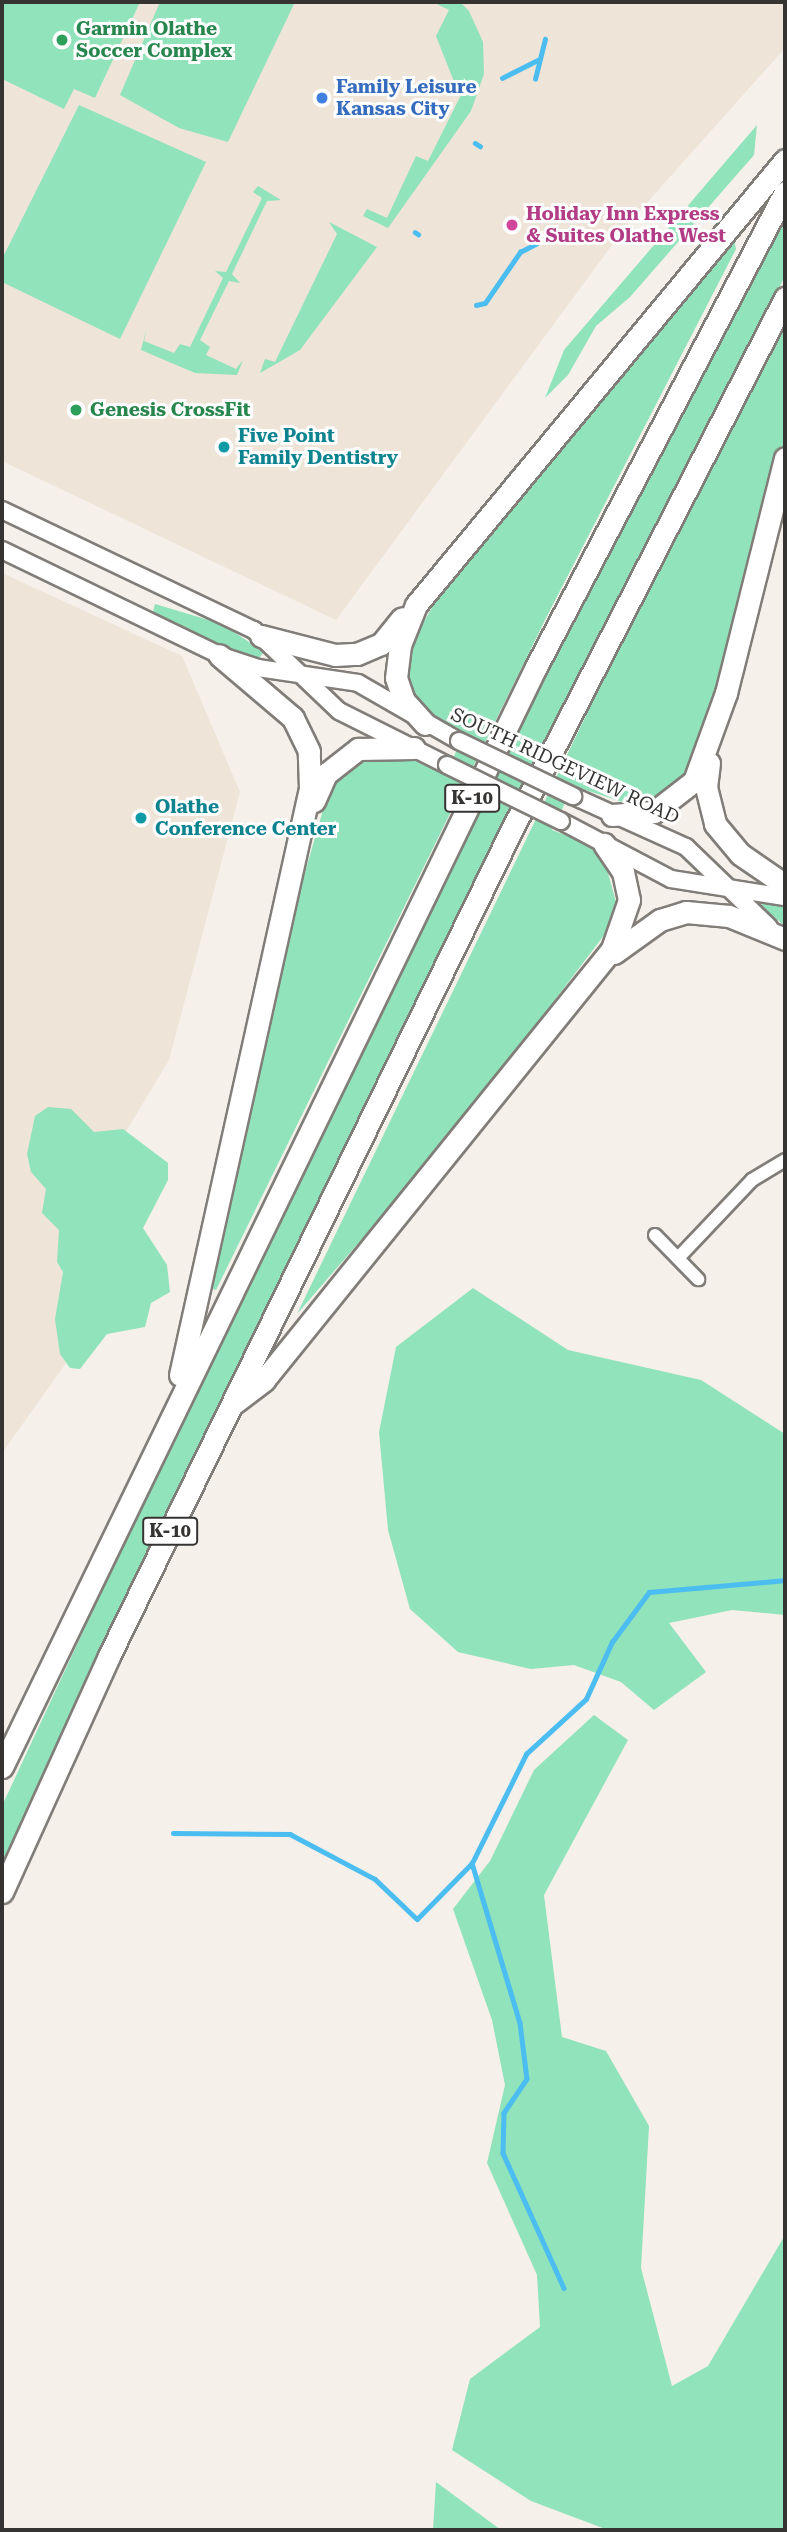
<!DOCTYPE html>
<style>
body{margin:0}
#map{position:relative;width:787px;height:2532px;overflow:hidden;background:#f5f0ea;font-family:"Roboto Serif",serif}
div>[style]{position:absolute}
.built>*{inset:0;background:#eee4d8}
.green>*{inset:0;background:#90e3ba}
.stream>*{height:4.5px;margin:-2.25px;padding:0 2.25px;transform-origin:2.25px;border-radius:2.25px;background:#4bbdf0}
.roads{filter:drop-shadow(2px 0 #817d78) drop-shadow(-2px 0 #817d78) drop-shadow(0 2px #817d78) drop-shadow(0 -2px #817d78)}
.street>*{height:12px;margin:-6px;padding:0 6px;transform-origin:6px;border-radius:6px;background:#fff}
.secondary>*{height:16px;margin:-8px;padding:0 8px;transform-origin:8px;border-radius:8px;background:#fff}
.highway>*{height:21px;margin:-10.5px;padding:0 10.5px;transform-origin:10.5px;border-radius:10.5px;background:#fff}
.bridges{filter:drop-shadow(2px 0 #817d78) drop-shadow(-2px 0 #817d78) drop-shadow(0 2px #817d78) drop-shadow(0 -2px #817d78)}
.secondary-bridge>*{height:16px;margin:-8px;padding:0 8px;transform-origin:8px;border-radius:8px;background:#fff}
.dots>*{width:19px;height:19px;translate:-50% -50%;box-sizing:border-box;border:4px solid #fff;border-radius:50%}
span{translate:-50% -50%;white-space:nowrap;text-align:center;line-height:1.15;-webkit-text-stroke:6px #fff;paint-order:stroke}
.shield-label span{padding:2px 5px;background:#fff;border:2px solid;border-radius:5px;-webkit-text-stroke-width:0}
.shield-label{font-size:18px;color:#363432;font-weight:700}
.leisure-label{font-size:19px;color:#27864d;font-weight:700}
.left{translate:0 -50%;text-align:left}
.shop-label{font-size:19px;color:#366cbe;font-weight:700}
.hotel-label{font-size:19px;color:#b23c85;font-weight:700}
.culture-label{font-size:19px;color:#0d838f;font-weight:700}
.street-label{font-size:19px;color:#363432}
.frame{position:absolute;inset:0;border:4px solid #363432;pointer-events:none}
</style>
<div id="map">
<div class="built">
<i style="clip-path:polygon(140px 2px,785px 2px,785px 48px,626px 226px,336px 620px,2px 461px,2px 79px,64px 109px,74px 88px,95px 98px)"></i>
<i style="clip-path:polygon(2px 573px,182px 656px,240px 792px,169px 1060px,71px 1223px,140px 1259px,2px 1453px)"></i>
</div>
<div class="green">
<i style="clip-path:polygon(2px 2px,140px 2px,95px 98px,74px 89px,64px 109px,2px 79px)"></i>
<i style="clip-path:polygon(160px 2px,295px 2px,228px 142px,179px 128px,120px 95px)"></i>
<i style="clip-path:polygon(433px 2px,460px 2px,469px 11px,483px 42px,484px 74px,471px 111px,388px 228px,363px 216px,367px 209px,387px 218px,416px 156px,428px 161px,464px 89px,455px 84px,436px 36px,449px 10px)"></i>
<i style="clip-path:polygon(79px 105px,206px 162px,120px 339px,2px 282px,2px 259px)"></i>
<i style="clip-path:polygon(757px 125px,754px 155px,630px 297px,596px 326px,568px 375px,545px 398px,564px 350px)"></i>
<i style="clip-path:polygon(258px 186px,281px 200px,267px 201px,232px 274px,240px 283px,229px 281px,200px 340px,210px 347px,206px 355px,236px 369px,243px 360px,237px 375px,195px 373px,141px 350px,147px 327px,144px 341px,174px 353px,180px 344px,190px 347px,223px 278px,215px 271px,226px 272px,262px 198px,253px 192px)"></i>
<i style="clip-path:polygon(785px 215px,785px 276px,478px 875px,2px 1866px,2px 1806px,205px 1369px,527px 709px)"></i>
<i style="clip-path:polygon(329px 222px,377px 247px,300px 350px,260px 373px,265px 359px,275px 362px,337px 234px)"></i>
<i style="clip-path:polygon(734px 239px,736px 249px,546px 618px,216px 1290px,211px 1288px,291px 921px,329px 789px,350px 767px,381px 755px,413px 760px,444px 775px,466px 733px,433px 717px,413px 696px,406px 667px,413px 641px,446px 583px,614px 373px)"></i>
<i style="clip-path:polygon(785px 328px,785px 441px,719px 687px,688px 770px,664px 795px,632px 805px,573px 786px,552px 830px,586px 843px,605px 862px,616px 902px,608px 930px,456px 1130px,297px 1314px,608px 670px)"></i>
<i style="clip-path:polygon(155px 604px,222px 624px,264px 652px,259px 658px,228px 649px,153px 612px)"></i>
<i style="clip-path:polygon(763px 902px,785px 907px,785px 926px,761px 906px)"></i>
<i style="clip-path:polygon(48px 1107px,71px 1109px,94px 1132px,123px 1129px,168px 1163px,168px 1180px,143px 1228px,167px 1265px,170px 1292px,151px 1303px,145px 1327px,107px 1334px,80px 1369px,70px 1368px,60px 1354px,55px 1319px,63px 1272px,57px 1262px,59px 1230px,42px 1213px,46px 1189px,31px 1172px,27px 1154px,35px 1116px)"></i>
<i style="clip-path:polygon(473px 1288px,568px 1350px,701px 1380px,785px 1434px,785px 1615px,732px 1610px,669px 1623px,706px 1672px,654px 1710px,621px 1682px,574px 1665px,531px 1669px,458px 1652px,410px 1609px,388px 1530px,379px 1432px,396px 1347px)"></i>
<i style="clip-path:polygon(594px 1715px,628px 1740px,544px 1895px,562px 2037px,606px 2051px,649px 2126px,641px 2268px,672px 2386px,708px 2366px,785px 2235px,785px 2530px,608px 2530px,531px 2501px,452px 2450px,470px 2379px,540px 2327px,537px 2275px,487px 2163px,505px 2085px,492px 2020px,453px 1909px,490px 1861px,534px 1770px)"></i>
<i style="clip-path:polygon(436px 2482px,501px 2530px,433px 2530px)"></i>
</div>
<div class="stream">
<i style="left:502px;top:78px;width:40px;rotate:-26.6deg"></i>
<i style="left:535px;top:79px;width:41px;rotate:-76deg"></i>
<i style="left:475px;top:143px;width:6px;rotate:31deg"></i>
<i style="left:415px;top:232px;width:4px;rotate:34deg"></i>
<i style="left:476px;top:305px;width:9px;rotate:-13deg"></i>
<i style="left:485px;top:303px;width:62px;rotate:-55.5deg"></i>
<i style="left:520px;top:252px;width:18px;rotate:-27deg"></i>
<i style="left:173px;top:1833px;width:117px;rotate:0.5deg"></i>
<i style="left:290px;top:1834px;width:96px;rotate:27.9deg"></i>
<i style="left:375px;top:1879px;width:58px;rotate:43.6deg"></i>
<i style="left:417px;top:1919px;width:78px;rotate:-45.5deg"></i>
<i style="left:472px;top:1863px;width:122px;rotate:-63.6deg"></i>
<i style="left:526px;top:1754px;width:81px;rotate:-42.5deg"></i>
<i style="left:586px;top:1699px;width:63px;rotate:-65.5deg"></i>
<i style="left:612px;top:1642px;width:62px;rotate:-53.5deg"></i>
<i style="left:649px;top:1592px;width:137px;rotate:-5deg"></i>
<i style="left:472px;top:1863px;width:167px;rotate:73.3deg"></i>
<i style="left:520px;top:2023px;width:56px;rotate:82.9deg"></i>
<i style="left:527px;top:2079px;width:41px;rotate:124.1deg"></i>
<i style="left:504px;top:2113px;width:40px;rotate:91.4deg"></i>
<i style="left:503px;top:2153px;width:148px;rotate:65.7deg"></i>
</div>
<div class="roads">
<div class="street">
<i style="left:655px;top:1235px;width:62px;rotate:45.7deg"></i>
<i style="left:679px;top:1257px;width:106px;rotate:-46.5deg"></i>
<i style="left:752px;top:1180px;width:39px;rotate:-31deg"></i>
</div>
<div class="secondary">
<i style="left:2px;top:510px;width:279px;rotate:25.5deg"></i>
<i style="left:254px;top:630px;width:117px;rotate:43.6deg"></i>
<i style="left:339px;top:711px;width:121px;rotate:26.6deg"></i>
<i style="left:2px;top:550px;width:241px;rotate:25.8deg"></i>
<i style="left:219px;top:655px;width:41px;rotate:18.4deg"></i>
<i style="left:258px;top:668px;width:101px;rotate:8.5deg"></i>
<i style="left:358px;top:683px;width:116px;rotate:29.9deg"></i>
<i style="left:573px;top:796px;width:124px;rotate:24.3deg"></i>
<i style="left:686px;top:847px;width:115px;rotate:43.9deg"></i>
<i style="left:561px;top:821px;width:124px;rotate:27.8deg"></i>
<i style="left:671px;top:879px;width:115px;rotate:9deg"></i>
</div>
<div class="highway">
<i style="left:261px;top:636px;width:76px;rotate:14.4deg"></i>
<i style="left:335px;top:655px;width:22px;rotate:-3deg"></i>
<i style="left:357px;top:654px;width:26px;rotate:-23deg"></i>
<i style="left:381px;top:644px;width:33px;rotate:-51deg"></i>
<i style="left:425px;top:724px;width:31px;rotate:-132deg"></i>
<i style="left:404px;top:701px;width:24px;rotate:-109deg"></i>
<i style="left:396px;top:678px;width:33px;rotate:-83deg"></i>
<i style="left:400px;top:645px;width:43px;rotate:-68.2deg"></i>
<i style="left:416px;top:605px;width:578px;rotate:-50.33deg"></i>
<i style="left:709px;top:763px;width:24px;rotate:97deg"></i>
<i style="left:706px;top:787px;width:38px;rotate:76deg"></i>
<i style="left:715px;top:824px;width:39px;rotate:50deg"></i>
<i style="left:740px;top:854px;width:55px;rotate:34.6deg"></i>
<i style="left:314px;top:801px;width:30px;rotate:-66deg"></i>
<i style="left:326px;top:774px;width:41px;rotate:-38deg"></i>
<i style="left:358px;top:749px;width:56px;rotate:-1deg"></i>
<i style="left:612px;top:815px;width:42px;rotate:-4.1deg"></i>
<i style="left:654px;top:812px;width:51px;rotate:-37.8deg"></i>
<i style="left:694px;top:781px;width:94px;rotate:-70deg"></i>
<i style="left:726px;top:693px;width:242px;rotate:-75.9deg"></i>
<i style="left:614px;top:953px;width:57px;rotate:-35.7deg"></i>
<i style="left:660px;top:920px;width:27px;rotate:-17deg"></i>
<i style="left:686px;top:912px;width:43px;rotate:5.3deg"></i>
<i style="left:729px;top:916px;width:61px;rotate:22.3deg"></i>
<i style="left:180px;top:1375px;width:601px;rotate:-77.51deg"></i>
<i style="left:310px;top:788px;width:37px;rotate:-92deg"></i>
<i style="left:309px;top:751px;width:37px;rotate:-116deg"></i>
<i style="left:293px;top:718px;width:97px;rotate:-139.6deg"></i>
<i style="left:234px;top:1403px;width:38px;rotate:-37deg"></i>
<i style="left:264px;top:1380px;width:554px;rotate:-51.08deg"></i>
<i style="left:612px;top:949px;width:52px;rotate:-70.9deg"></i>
<i style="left:629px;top:900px;width:29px;rotate:-102deg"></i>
<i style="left:623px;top:872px;width:34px;rotate:-124deg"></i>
<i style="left:2px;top:1767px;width:1223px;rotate:-64.11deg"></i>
<i style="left:536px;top:667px;width:536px;rotate:-62.34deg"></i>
<i style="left:2px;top:1892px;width:259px;rotate:-65.6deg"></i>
<i style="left:109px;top:1656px;width:913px;rotate:-64.02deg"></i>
<i style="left:509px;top:835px;width:604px;rotate:-62.8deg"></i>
</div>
</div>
<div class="bridges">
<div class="secondary-bridge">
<i style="left:459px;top:741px;width:127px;rotate:25.8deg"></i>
<i style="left:447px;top:765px;width:127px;rotate:26.2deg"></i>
</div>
</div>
<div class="dots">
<i style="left:62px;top:40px;background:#2e9e5b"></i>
<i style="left:322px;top:98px;background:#3f7fe0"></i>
<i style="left:512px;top:225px;background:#d1479c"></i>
<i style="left:76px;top:410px;background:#2e9e5b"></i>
<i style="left:224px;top:447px;background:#0f9aa8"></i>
<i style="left:141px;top:818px;background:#0f9aa8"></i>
</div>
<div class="shield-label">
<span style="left:472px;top:798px">K-10</span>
<span style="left:170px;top:1531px">K-10</span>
</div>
<div class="leisure-label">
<span class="left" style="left:76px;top:40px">Garmin Olathe<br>Soccer Complex</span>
<span class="left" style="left:90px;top:410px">Genesis CrossFit</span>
</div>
<div class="shop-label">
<span class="left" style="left:336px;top:98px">Family Leisure<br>Kansas City</span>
</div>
<div class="hotel-label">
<span class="left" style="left:526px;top:225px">Holiday Inn Express<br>&amp; Suites Olathe West</span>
</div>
<div class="culture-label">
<span class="left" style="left:238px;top:447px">Five Point<br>Family Dentistry</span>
<span class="left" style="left:155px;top:818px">Olathe<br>Conference Center</span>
</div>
<div class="street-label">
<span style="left:565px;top:766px;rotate:25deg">SOUTH RIDGEVIEW ROAD</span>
</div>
<div class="frame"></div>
</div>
